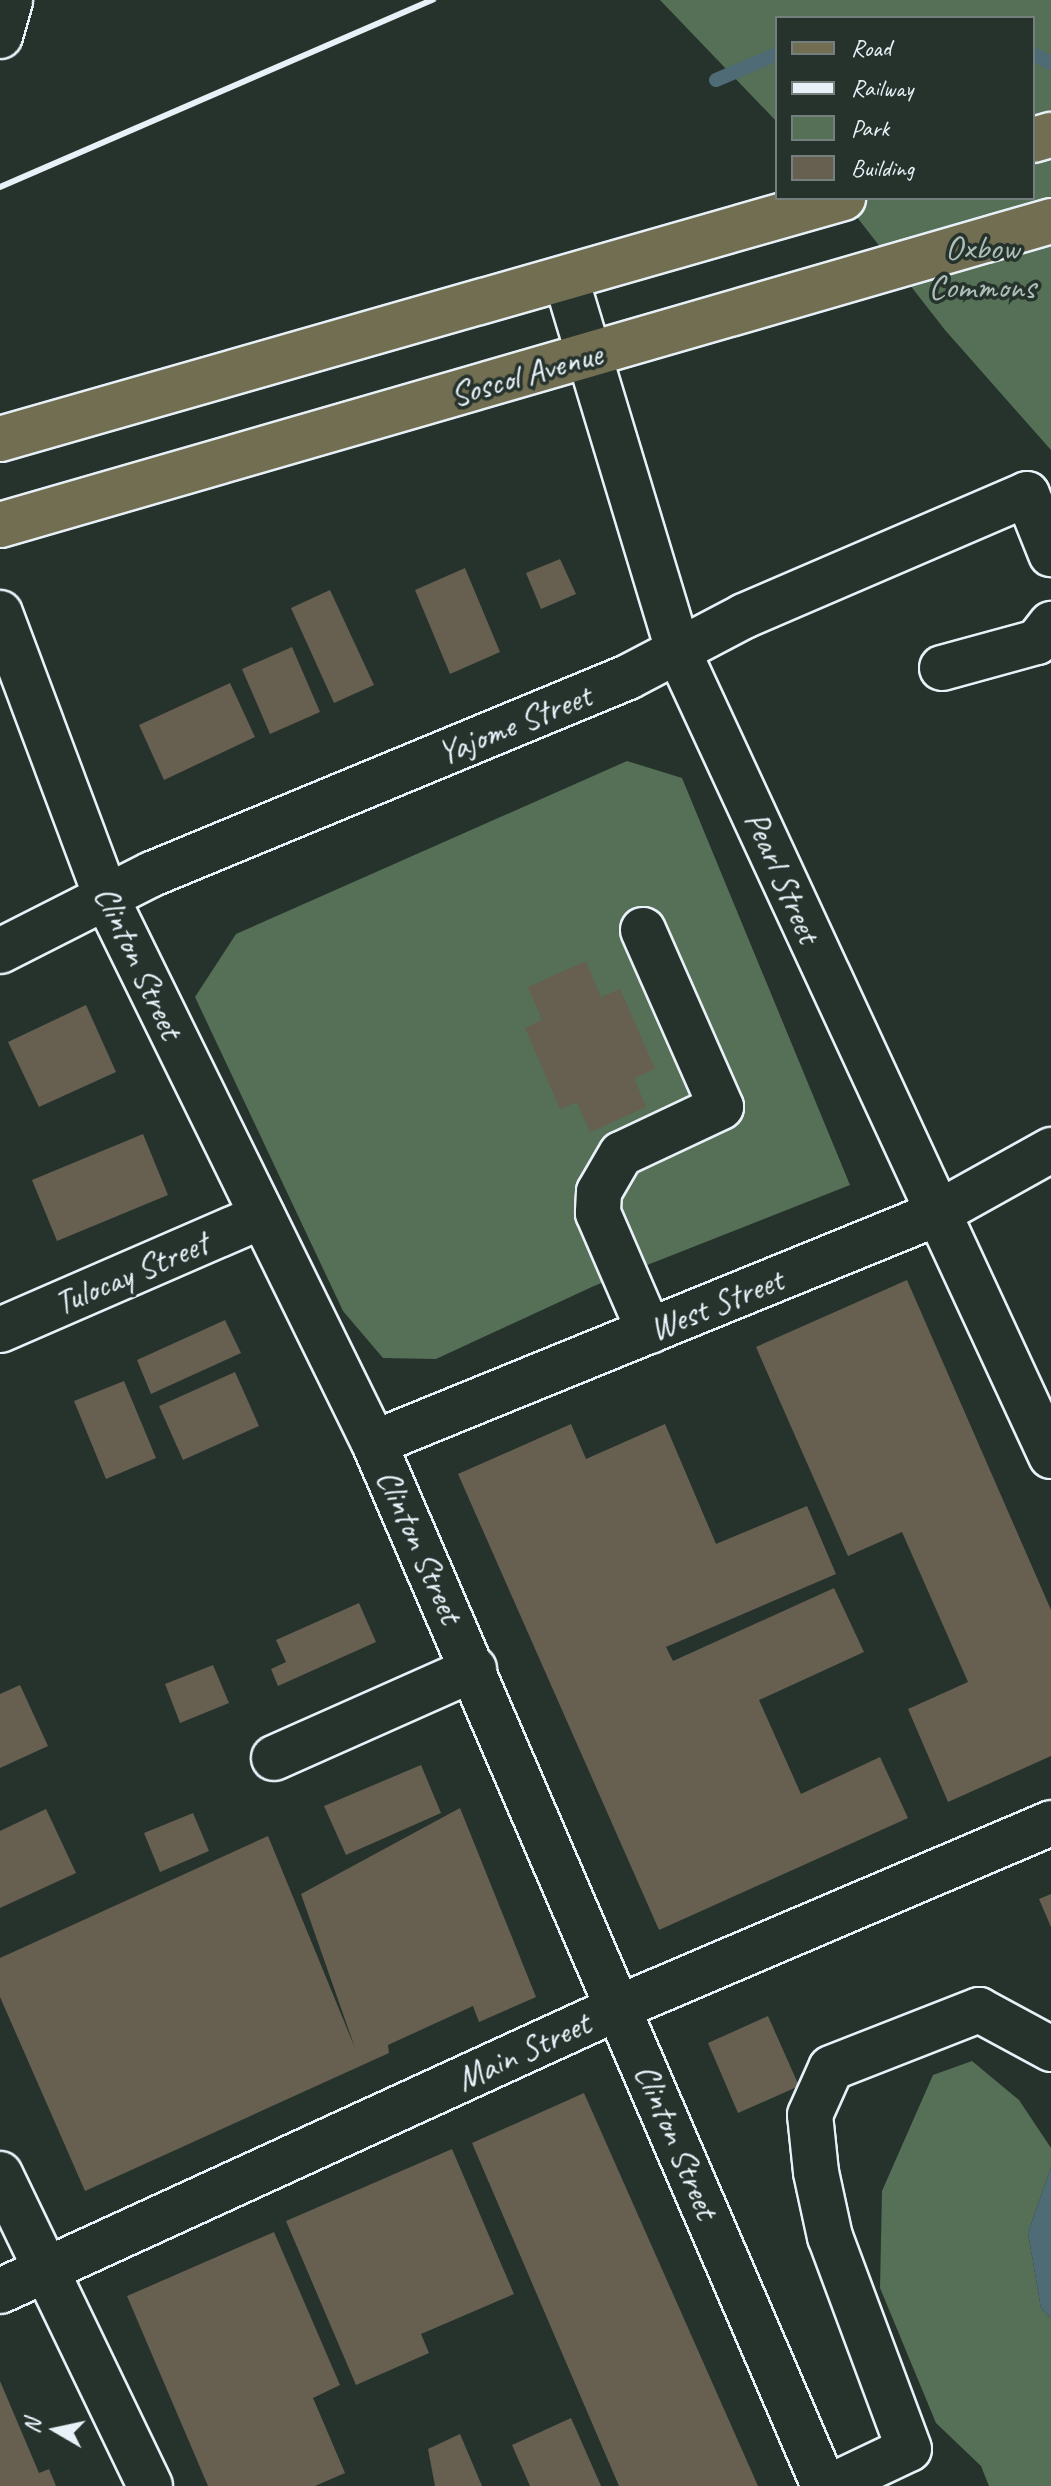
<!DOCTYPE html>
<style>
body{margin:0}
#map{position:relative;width:1051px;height:2486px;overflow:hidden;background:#26332d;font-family:Caveat,sans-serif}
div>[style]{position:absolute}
.green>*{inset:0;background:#557056}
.water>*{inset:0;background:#4f6b75}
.stream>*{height:14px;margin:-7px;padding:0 7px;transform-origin:7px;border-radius:7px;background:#4f6b75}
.building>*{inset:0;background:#675f50}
.roads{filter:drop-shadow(2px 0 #e8f1f8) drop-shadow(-2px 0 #e8f1f8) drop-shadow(0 2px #e8f1f8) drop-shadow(0 -2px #e8f1f8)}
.minor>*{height:44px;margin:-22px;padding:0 22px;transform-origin:22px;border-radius:22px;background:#26332d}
.major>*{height:44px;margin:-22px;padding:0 22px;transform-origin:22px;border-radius:22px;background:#726e52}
.rail>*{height:6px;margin:-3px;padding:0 3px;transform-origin:3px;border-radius:3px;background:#e8f1f8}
span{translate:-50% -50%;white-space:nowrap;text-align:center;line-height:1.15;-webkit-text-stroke:7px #26332d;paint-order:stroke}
.park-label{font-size:34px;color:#adbdb7}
.street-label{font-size:34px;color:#e8f1f8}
.legend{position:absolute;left:775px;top:16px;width:260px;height:184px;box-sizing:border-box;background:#26332d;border:2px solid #747f7e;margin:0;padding:10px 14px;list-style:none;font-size:24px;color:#e8f1f8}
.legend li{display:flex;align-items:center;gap:16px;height:40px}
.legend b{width:40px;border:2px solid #747f7e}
.north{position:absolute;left:16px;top:2390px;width:80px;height:80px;-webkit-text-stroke:6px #26332d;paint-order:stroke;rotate:279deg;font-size:22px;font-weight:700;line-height:32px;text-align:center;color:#e8f1f8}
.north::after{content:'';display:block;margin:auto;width:28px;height:36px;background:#e8f1f8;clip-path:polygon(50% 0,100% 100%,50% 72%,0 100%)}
</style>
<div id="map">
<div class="green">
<i style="clip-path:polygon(660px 0,1051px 0,1051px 450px,945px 330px,842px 198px,1033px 198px,1033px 18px,777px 18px,777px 122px)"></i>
<i style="clip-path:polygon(627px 761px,682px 778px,850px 1185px,594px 1286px,436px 1359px,383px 1358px,343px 1311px,195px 997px,236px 934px)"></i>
<i style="clip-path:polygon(972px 2061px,1019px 2100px,1051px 2148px,1051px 2167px,1028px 2233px,1041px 2308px,1051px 2318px,1051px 2486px,989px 2486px,981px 2466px,936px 2423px,880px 2288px,882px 2191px,933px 2075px)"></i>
</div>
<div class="water">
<i style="clip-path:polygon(1051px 2167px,1051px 2318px,1041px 2308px,1028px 2233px)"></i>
</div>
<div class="stream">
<i style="left:1033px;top:54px;width:20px;rotate:27deg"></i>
<i style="left:716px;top:80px;width:66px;rotate:-23.1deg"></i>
</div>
<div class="building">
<i style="clip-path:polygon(560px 559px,576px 594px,541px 609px,526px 573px)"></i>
<i style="clip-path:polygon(465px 568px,500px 652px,450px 674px,415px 590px)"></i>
<i style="clip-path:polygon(330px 590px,374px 685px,334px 703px,291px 608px)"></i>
<i style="clip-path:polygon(292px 647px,320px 712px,270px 734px,242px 669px)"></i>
<i style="clip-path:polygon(230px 683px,255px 737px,164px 780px,139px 725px)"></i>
<i style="clip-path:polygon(586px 961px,601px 997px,620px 989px,655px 1069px,634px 1078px,646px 1107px,590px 1132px,577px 1102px,560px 1109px,525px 1028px,542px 1020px,528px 987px)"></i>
<i style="clip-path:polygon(86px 1005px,116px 1072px,39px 1107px,8px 1042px)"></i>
<i style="clip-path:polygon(143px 1134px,168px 1195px,57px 1241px,32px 1180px)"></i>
<i style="clip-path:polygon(907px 1280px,1051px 1610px,1051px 1756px,948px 1802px,908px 1709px,968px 1682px,902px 1532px,848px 1556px,756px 1347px)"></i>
<i style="clip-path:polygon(225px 1320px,241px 1353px,151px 1394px,137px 1360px)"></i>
<i style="clip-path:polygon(235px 1372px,259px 1426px,183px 1460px,159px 1406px)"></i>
<i style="clip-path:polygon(124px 1381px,156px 1458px,106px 1479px,74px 1401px)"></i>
<i style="clip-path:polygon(571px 1424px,586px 1459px,665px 1424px,716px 1544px,807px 1506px,836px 1574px,666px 1647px,673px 1661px,834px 1588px,864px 1652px,759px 1700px,801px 1794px,880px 1757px,908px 1818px,659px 1930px,458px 1474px)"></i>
<i style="clip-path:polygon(359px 1603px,376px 1642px,278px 1686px,271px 1669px,286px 1662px,276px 1640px)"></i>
<i style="clip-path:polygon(213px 1665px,229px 1703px,180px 1723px,165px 1684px)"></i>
<i style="clip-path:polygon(20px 1685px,48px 1746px,0 1768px,0 1694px)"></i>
<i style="clip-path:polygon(421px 1765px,441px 1813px,346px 1855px,324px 1806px)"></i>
<i style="clip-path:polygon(460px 1808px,536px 1997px,479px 2022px,473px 2006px,388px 2045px,389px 2053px,85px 2191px,0 1997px,0 1958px,268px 1836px,355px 2048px,301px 1894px)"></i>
<i style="clip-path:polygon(46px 1809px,76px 1873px,0 1908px,0 1831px)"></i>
<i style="clip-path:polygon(193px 1813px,209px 1851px,160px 1872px,144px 1833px)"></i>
<i style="clip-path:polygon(1051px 1894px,1051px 1927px,1039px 1899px)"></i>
<i style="clip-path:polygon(768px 2016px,799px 2086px,738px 2113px,708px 2043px)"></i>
<i style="clip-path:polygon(584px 2093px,758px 2486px,619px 2486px,472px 2143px)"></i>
<i style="clip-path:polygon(452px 2149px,514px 2294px,421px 2334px,429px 2353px,356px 2385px,286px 2221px)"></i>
<i style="clip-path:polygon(274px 2232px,340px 2385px,313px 2398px,345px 2473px,315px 2486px,208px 2486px,127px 2296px)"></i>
<i style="clip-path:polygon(0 2381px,39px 2473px,49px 2469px,56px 2486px,0 2486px)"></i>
<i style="clip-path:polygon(571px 2418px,601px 2486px,530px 2486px,512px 2445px)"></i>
<i style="clip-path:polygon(460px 2434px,482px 2486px,435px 2486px,428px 2449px)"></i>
</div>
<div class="roads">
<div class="minor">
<i style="left:0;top:36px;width:37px;rotate:-74deg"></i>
<i style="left:566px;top:279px;width:391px;rotate:73.2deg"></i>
<i style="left:679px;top:653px;width:885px;rotate:65.14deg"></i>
<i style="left:0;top:613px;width:303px;rotate:69.5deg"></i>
<i style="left:106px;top:897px;width:608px;rotate:63.86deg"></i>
<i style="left:374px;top:1443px;width:1136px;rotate:66.66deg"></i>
<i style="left:942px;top:668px;width:98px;rotate:-15.3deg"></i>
<i style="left:1037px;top:642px;width:23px;rotate:-52deg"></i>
<i style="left:643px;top:930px;width:193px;rotate:66.2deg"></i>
<i style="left:721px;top:1107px;width:110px;rotate:154.8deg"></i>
<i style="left:621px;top:1154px;width:44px;rotate:120.1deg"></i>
<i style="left:599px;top:1192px;width:21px;rotate:93deg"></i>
<i style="left:598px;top:1213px;width:129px;rotate:66.6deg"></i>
<i style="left:0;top:951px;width:170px;rotate:-26.9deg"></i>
<i style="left:152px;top:874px;width:515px;rotate:-22.48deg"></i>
<i style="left:628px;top:677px;width:131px;rotate:-27.7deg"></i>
<i style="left:744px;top:616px;width:308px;rotate:-23.3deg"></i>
<i style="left:1027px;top:494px;width:65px;rotate:68.2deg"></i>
<i style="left:0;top:1330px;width:286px;rotate:-23.5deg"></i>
<i style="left:374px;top:1443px;width:607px;rotate:-22.17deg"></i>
<i style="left:936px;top:1214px;width:132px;rotate:-29.1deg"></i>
<i style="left:274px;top:1758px;width:219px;rotate:-24deg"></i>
<i style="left:0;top:2174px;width:346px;rotate:64.3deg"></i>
<i style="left:0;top:2291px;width:682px;rotate:-24.61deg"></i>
<i style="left:620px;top:2007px;width:469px;rotate:-23.1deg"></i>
<i style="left:831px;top:2486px;width:86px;rotate:-25.4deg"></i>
<i style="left:909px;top:2449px;width:226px;rotate:-110.4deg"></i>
<i style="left:830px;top:2237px;width:66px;rotate:-102.2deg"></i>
<i style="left:816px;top:2172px;width:57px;rotate:-96deg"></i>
<i style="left:810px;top:2115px;width:51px;rotate:-65.9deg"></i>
<i style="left:831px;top:2068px;width:159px;rotate:-21.4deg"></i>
<i style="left:979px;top:2010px;width:82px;rotate:28.4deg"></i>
</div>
<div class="major">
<i style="left:1033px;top:140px;width:19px;rotate:-16deg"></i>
<i style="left:0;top:439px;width:877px;rotate:-15.95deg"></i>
<i style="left:0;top:525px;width:1094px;rotate:-16.13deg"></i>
</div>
</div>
<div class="rail">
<i style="left:0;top:187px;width:472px;rotate:-23.4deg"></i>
</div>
<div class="park-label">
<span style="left:982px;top:267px">Oxbow<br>Commons</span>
</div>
<div class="street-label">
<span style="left:526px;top:374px;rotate:-16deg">Soscol Avenue</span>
<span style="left:514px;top:724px;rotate:-22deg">Yajome Street</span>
<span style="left:783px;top:877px;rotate:66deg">Pearl Street</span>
<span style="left:139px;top:962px;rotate:65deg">Clinton Street</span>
<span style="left:131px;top:1273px;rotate:-23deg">Tulocay Street</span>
<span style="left:716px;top:1304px;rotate:-22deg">West Street</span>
<span style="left:420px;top:1546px;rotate:66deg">Clinton Street</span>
<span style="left:523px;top:2051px;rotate:-25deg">Main Street</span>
<span style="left:677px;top:2141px;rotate:67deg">Clinton Street</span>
</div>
<ul class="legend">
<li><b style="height:10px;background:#726e52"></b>Road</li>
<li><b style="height:10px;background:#e8f1f8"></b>Railway</li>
<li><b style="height:22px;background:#557056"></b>Park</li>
<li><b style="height:22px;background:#675f50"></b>Building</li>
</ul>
<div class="north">N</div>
</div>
